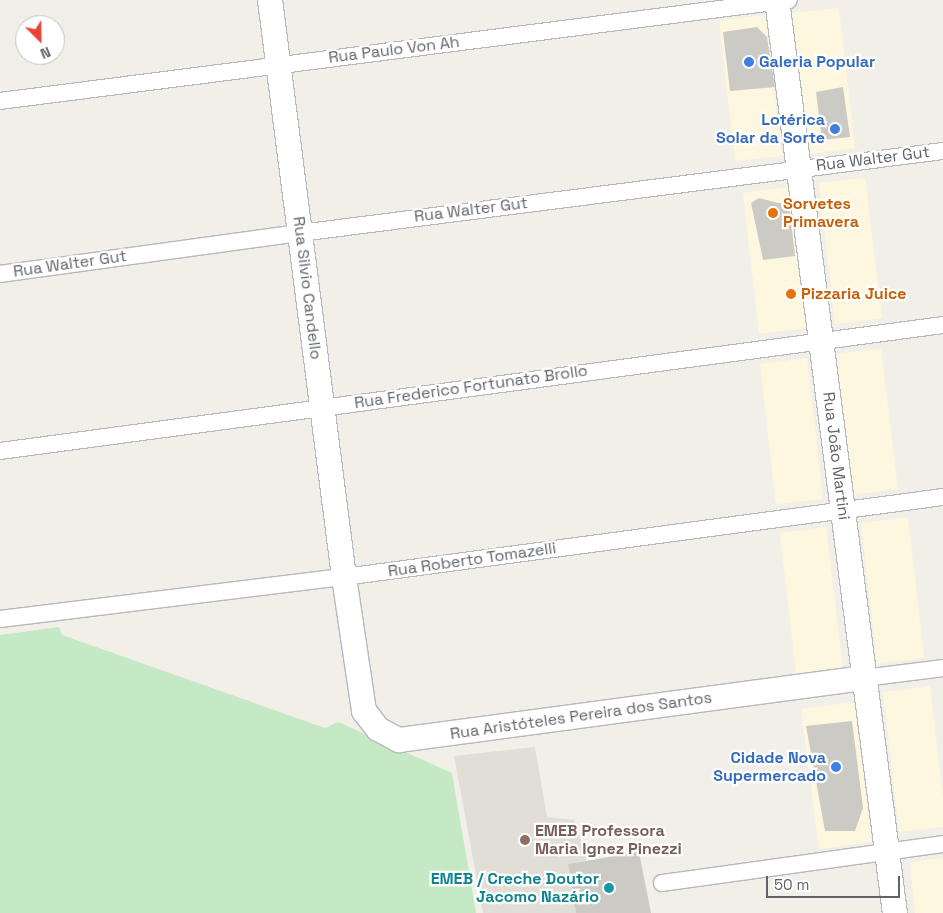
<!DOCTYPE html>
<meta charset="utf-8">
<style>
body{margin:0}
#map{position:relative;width:943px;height:913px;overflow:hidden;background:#f1efe8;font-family:"Space Grotesk",sans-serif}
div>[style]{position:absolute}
.commercial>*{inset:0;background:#fef7e0}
.education>*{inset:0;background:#e1ded6}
.green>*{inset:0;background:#c5e8c5}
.building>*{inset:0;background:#cccac5}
.roads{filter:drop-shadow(1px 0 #b5b8bc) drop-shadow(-1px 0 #b5b8bc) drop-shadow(0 1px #b5b8bc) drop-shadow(0 -1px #b5b8bc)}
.street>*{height:16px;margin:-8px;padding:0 8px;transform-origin:8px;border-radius:8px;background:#fff}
.secondary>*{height:24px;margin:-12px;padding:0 12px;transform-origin:12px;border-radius:12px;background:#fff}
.dots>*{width:14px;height:14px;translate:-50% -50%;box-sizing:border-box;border:2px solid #fff;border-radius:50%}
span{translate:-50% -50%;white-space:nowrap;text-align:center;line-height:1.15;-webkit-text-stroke:4.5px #fff;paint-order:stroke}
.street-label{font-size:16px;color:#5f6368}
.shop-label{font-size:16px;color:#366cbe;font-weight:700}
.left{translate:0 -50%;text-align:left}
.right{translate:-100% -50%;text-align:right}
.food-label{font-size:16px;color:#c56008;font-weight:700}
.education-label{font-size:16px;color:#785e54;font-weight:700}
.culture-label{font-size:16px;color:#0d838f;font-weight:700}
.north{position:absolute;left:15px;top:15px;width:50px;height:50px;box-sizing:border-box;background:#fff;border:1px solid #bfc1c3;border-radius:50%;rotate:157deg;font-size:14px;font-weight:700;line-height:20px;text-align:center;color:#5f6368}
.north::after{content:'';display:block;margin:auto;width:18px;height:22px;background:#ea4335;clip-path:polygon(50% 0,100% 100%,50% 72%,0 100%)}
.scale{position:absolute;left:766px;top:876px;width:134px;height:22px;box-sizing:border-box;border:2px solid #5f6368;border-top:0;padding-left:6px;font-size:15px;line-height:18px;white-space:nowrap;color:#5f6368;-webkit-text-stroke:4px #fff;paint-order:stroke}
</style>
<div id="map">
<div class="commercial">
<i style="clip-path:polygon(839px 8px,855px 148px,808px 154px,792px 13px)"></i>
<i style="clip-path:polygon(766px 15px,782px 156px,735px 161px,719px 21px)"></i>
<i style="clip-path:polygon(865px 178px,882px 318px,835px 324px,819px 183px)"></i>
<i style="clip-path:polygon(790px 187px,806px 328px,759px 334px,743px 193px)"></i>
<i style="clip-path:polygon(881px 349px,898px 489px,851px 495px,834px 354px)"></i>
<i style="clip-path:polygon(807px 358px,823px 499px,776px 504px,760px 364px)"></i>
<i style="clip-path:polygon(908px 517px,924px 658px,877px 664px,861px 523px)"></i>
<i style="clip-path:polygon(826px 527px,843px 668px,796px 674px,780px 533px)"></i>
<i style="clip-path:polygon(930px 686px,943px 797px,943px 827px,899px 832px,883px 692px)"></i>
<i style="clip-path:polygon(854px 702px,872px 842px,819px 849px,801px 709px)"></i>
<i style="clip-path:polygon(943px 858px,943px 913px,915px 913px,910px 862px)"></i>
</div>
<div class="education">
<i style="clip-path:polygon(535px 747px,547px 817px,574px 820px,588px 860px,568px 864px,576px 913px,483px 913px,454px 756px)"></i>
</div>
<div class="green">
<i style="clip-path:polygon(59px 627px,62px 635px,325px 728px,338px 722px,452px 773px,476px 913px,0 913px,0 635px)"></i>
</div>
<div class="building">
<i style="clip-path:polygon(757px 27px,767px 37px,775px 87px,730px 91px,723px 32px)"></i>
<i style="clip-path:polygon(843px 87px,850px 137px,822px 140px,816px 92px)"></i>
<i style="clip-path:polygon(759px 198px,778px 203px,789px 203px,795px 256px,763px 260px,751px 203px)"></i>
<i style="clip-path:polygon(852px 721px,863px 808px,855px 831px,825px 831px,806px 726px)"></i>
<i style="clip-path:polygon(639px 852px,651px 913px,576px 913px,568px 864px)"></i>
</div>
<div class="roads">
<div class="street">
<i style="left:0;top:101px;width:795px;rotate:-7.29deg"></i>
<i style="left:0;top:274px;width:303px;rotate:-7.8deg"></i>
<i style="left:300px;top:233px;width:648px;rotate:-7.27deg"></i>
<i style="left:0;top:451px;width:951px;rotate:-7.61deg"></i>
<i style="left:0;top:619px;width:347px;rotate:-7deg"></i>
<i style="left:344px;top:577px;width:604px;rotate:-7.61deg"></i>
<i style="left:864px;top:678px;width:80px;rotate:-7.2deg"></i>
<i style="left:662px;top:883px;width:284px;rotate:-7.9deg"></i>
</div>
<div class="secondary">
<i style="left:270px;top:0;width:582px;rotate:82.69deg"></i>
<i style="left:344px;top:577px;width:135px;rotate:81.5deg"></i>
<i style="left:364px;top:711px;width:23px;rotate:52deg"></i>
<i style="left:378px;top:729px;width:24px;rotate:28deg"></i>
<i style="left:399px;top:740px;width:469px;rotate:-7.6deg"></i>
<i style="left:777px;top:0;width:921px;rotate:82.64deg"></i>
</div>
</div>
<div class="dots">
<i style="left:749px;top:62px;background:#3f7fe0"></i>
<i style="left:835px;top:129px;background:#3f7fe0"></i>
<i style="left:773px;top:213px;background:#e8710a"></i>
<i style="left:791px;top:294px;background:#e8710a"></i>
<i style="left:836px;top:767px;background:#3f7fe0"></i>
<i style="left:525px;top:840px;background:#8d6e63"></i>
<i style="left:609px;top:888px;background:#0f9aa8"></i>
</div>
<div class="street-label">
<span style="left:394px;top:50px;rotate:-7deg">Rua Paulo Von Ah</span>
<span style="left:873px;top:159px;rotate:-7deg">Rua Walter Gut</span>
<span style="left:471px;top:210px;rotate:-7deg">Rua Walter Gut</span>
<span style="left:70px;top:264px;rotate:-8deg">Rua Walter Gut</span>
<span style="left:307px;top:288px;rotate:83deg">Rua Silvio Candello</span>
<span style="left:471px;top:387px;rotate:-8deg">Rua Frederico Fortunato Brollo</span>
<span style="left:836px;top:456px;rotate:83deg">Rua João Martini</span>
<span style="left:472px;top:560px;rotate:-8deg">Rua Roberto Tomazelli</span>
<span style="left:581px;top:716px;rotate:-8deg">Rua Aristóteles Pereira dos Santos</span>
</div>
<div class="shop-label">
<span class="left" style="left:759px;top:62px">Galeria Popular</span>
<span class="right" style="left:825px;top:129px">Lotérica<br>Solar da Sorte</span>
<span class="right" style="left:826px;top:767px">Cidade Nova<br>Supermercado</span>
</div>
<div class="food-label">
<span class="left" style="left:783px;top:213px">Sorvetes<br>Primavera</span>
<span class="left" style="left:801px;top:294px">Pizzaria Juice</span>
</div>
<div class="education-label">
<span class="left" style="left:535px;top:840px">EMEB Professora<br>Maria Ignez Pinezzi</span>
</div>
<div class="culture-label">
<span class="right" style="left:599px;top:888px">EMEB / Creche Doutor<br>Jacomo Nazário</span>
</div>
<div class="north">N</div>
<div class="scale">50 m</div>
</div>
